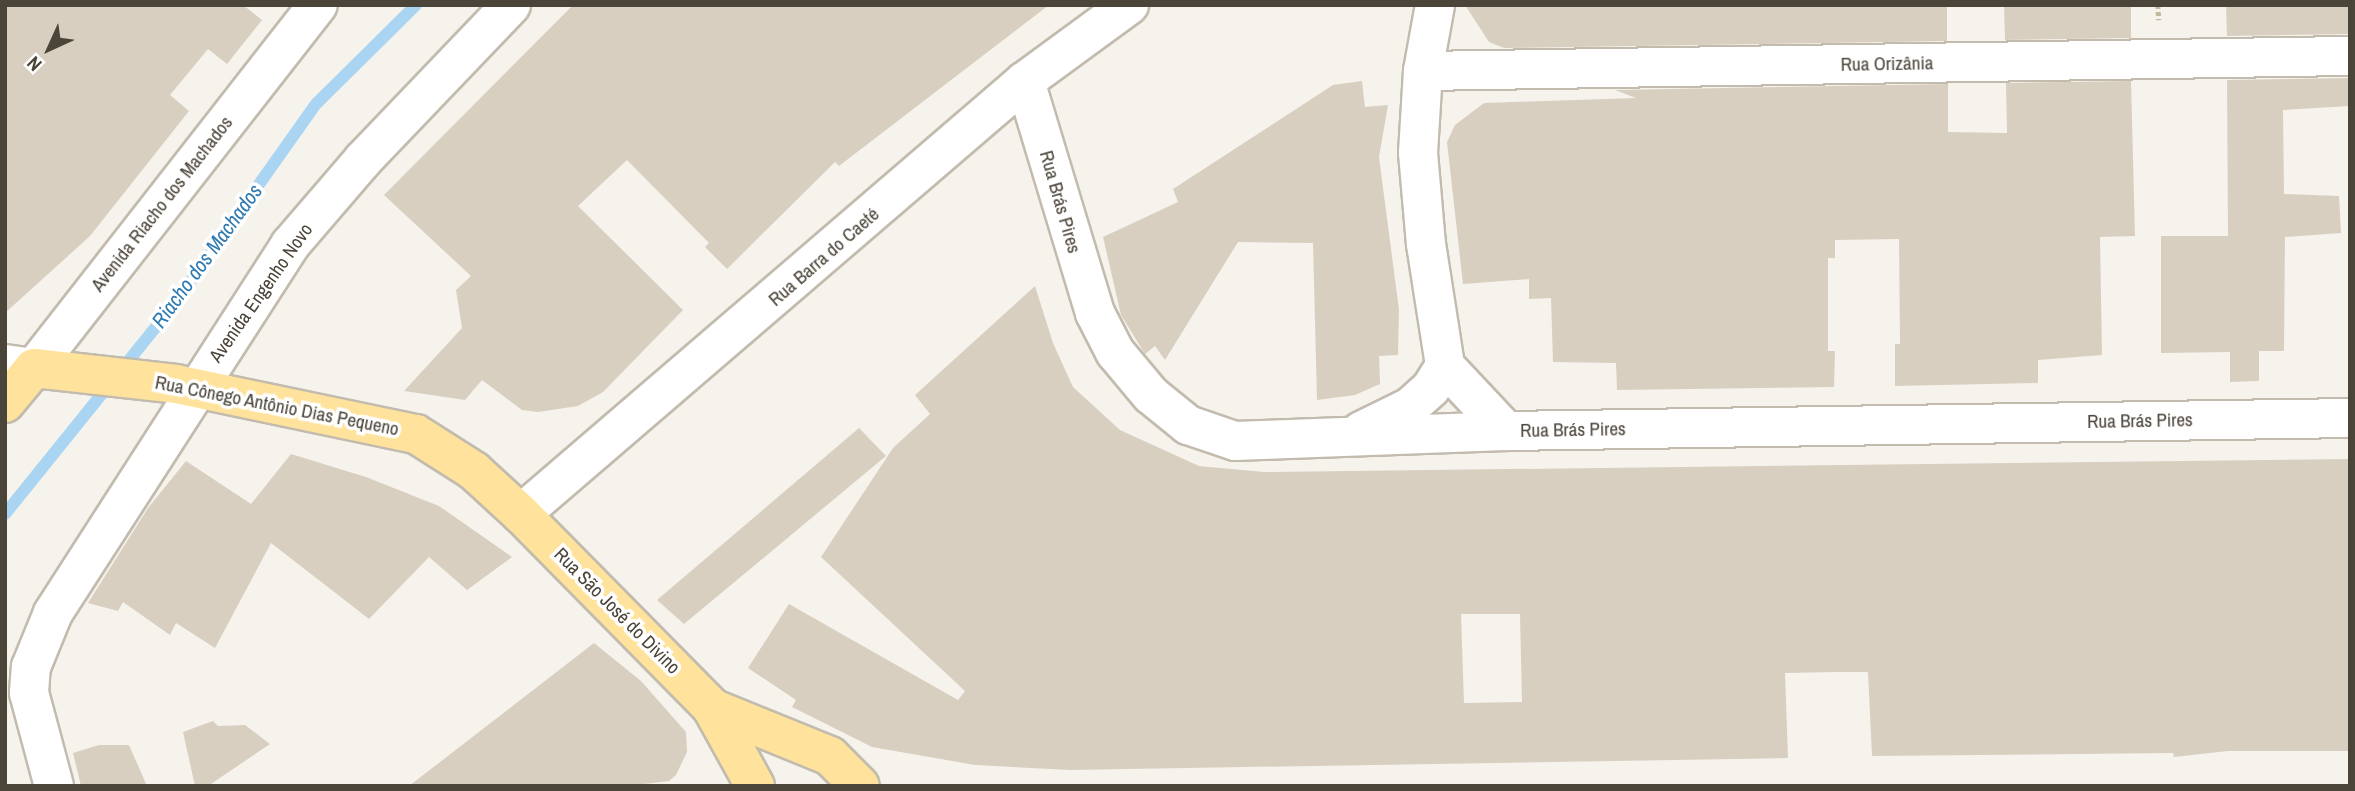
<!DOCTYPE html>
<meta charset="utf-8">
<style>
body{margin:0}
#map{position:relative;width:2355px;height:791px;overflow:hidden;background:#f6f3ec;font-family:"Archivo Narrow",sans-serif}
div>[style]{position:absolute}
.stream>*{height:12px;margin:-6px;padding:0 6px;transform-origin:6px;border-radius:6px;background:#a9d4f2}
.building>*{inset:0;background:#d8cfc1}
.path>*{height:4.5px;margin-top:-2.25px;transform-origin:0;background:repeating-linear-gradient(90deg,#c4b79f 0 3.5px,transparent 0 7px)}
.roads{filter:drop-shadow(2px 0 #c2bbae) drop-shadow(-2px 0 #c2bbae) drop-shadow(0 2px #c2bbae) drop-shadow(0 -2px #c2bbae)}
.minor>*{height:38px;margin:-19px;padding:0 19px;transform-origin:19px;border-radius:19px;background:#fff}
.major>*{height:38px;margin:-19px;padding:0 19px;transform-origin:19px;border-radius:19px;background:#ffe39c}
span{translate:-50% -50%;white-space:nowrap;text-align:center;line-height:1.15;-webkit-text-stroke:7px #fff;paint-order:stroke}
.street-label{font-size:19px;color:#4b4439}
.water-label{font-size:21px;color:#2e7ab2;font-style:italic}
.frame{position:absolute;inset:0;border:7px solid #4b4439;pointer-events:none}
.north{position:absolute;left:14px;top:14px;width:70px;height:70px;-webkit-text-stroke:5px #fff;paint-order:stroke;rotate:225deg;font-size:19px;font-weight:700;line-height:28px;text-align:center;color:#4b4439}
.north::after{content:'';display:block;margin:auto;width:24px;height:32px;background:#4b4439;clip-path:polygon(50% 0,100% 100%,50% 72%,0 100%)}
</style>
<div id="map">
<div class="stream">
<i style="left:5px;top:514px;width:271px;rotate:-51.1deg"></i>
<i style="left:175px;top:303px;width:244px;rotate:-54.7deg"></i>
<i style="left:316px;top:104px;width:141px;rotate:-44.7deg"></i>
</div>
<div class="building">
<i style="clip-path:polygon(5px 5px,243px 5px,262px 20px,227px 64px,208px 49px,170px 95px,189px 111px,90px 236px,5px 313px)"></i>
<i style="clip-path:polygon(573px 5px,1049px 5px,839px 166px,835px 162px,727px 269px,705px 247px,709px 243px,627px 160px,578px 206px,683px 310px,603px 392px,578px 406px,538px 412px,522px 410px,482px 380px,465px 400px,404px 391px,462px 328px,456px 290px,471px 276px,384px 195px)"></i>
<i style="clip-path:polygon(1465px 5px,1947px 5px,1947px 41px,1504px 48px,1489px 42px)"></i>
<i style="clip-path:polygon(2004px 5px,2125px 5px,2131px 7px,2131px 38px,2005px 40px)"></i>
<i style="clip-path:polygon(2226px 5px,2350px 5px,2350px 34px,2227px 36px)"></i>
<i style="clip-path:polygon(2350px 78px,2350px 106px,2283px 110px,2284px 194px,2339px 196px,2341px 233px,2285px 237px,2284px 351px,2259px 351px,2259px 381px,2230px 382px,2230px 352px,2161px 353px,2161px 236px,2228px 236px,2227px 80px)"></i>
<i style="clip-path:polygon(1362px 81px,1365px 107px,1388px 105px,1379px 157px,1399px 310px,1398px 355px,1379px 356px,1380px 384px,1355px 395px,1317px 400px,1313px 243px,1238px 242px,1165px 360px,1155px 346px,1145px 354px,1121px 315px,1103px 237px,1178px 202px,1173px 189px,1333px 85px)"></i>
<i style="clip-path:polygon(2131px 81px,2135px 236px,2100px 237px,2102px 355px,2038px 360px,2038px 383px,1895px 386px,1895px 344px,1900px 344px,1899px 239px,1835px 240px,1835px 258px,1828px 258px,1828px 351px,1835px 351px,1834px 387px,1617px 390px,1616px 363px,1553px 362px,1551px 298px,1529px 299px,1529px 279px,1463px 284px,1447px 142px,1455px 125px,1484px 103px,1636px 98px,1615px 90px,1948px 84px,1948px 132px,2007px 133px,2006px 83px)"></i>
<i style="clip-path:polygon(evenodd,1035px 286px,1053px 343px,1073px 387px,1120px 430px,1199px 466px,1264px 472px,2350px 459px,2350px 751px,2228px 751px,2174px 757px,2173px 753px,1872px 756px,1868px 672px,1837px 672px,1785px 673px,1788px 758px,1070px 770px,975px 765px,872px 747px,792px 707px,796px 700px,748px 668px,789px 604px,958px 700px,965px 691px,821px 557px,893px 448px,930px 414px,915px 395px,1035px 286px,1461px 614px,1520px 614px,1522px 702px,1464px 703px,1461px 614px)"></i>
<i style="clip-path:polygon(859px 428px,886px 456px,684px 624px,657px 600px)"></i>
<i style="clip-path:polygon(291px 454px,366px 477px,439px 506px,512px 557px,467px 590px,429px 557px,369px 619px,271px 543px,215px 648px,176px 623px,170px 635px,123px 602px,118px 611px,88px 603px,148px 508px,186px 461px,251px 504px)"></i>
<i style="clip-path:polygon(594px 643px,641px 681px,686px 732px,687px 752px,676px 775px,669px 781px,628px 786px,409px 786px)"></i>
<i style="clip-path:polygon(213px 721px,218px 726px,245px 725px,270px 744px,208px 786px,195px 786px,183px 732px)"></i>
<i style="clip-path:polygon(99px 745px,129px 745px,147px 786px,81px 786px,73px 753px)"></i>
</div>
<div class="path">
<i style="left:2158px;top:5px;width:15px;rotate:86deg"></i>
</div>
<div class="roads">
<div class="minor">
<i style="left:1435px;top:5px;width:67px;rotate:100.3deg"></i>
<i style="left:1423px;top:71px;width:82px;rotate:93.5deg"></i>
<i style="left:1418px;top:153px;width:91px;rotate:85deg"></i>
<i style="left:1426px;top:244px;width:123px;rotate:81.1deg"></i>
<i style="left:1445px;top:366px;width:89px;rotate:46.8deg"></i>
<i style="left:1423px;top:71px;width:927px;rotate:-0.93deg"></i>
<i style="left:1025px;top:81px;width:242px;rotate:73.2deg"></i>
<i style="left:1095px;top:313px;width:44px;rotate:62.9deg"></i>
<i style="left:1115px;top:352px;width:56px;rotate:50.1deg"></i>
<i style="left:1151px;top:395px;width:48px;rotate:39deg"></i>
<i style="left:1188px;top:425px;width:50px;rotate:18.8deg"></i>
<i style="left:1235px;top:441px;width:271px;rotate:-2.1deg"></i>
<i style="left:1506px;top:431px;width:844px;rotate:-0.88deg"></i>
<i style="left:5px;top:364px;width:29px;rotate:8deg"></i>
<i style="left:34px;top:368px;width:461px;rotate:-52deg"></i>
<i style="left:1361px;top:431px;width:55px;rotate:-26.1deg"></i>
<i style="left:1410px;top:407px;width:28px;rotate:-42deg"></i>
<i style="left:1431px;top:388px;width:26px;rotate:-58deg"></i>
<i style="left:521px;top:514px;width:664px;rotate:-40.67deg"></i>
<i style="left:1025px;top:81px;width:129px;rotate:-36.2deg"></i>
<i style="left:54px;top:786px;width:96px;rotate:-105deg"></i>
<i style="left:29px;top:693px;width:26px;rotate:-86deg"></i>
<i style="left:31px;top:667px;width:58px;rotate:-67.8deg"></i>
<i style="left:53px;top:613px;width:438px;rotate:-57.2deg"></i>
<i style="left:290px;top:245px;width:112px;rotate:-49.3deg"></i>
<i style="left:363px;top:160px;width:214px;rotate:-46.3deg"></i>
</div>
<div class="major">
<i style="left:5px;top:403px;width:45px;rotate:-50.4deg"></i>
<i style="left:34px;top:368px;width:143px;rotate:6.4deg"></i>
<i style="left:176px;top:384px;width:245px;rotate:11.8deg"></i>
<i style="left:416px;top:434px;width:69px;rotate:32.5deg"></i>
<i style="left:474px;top:471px;width:64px;rotate:42.5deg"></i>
<i style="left:521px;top:514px;width:272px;rotate:45.4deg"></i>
<i style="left:712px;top:708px;width:89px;rotate:61.1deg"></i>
<i style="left:712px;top:708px;width:127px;rotate:22.1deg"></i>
<i style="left:830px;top:756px;width:42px;rotate:45deg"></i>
</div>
</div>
<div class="street-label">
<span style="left:1887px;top:64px;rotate:-1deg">Rua Orizânia</span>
<span style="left:1060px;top:202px;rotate:74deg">Rua Brás Pires</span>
<span style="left:162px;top:204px;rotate:-52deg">Avenida Riacho dos Machados</span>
<span style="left:824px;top:257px;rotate:-41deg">Rua Barra do Caeté</span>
<span style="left:261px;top:293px;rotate:-55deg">Avenida Engenho Novo</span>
<span style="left:277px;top:406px;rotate:11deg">Rua Cônego Antônio Dias Pequeno</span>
<span style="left:2140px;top:421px;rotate:-1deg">Rua Brás Pires</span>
<span style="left:1573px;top:430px;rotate:-1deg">Rua Brás Pires</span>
<span style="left:617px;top:611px;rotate:45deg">Rua São José do Divino</span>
</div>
<div class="water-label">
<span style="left:207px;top:256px;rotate:-54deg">Riacho dos Machados</span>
</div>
<div class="frame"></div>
<div class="north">N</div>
</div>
